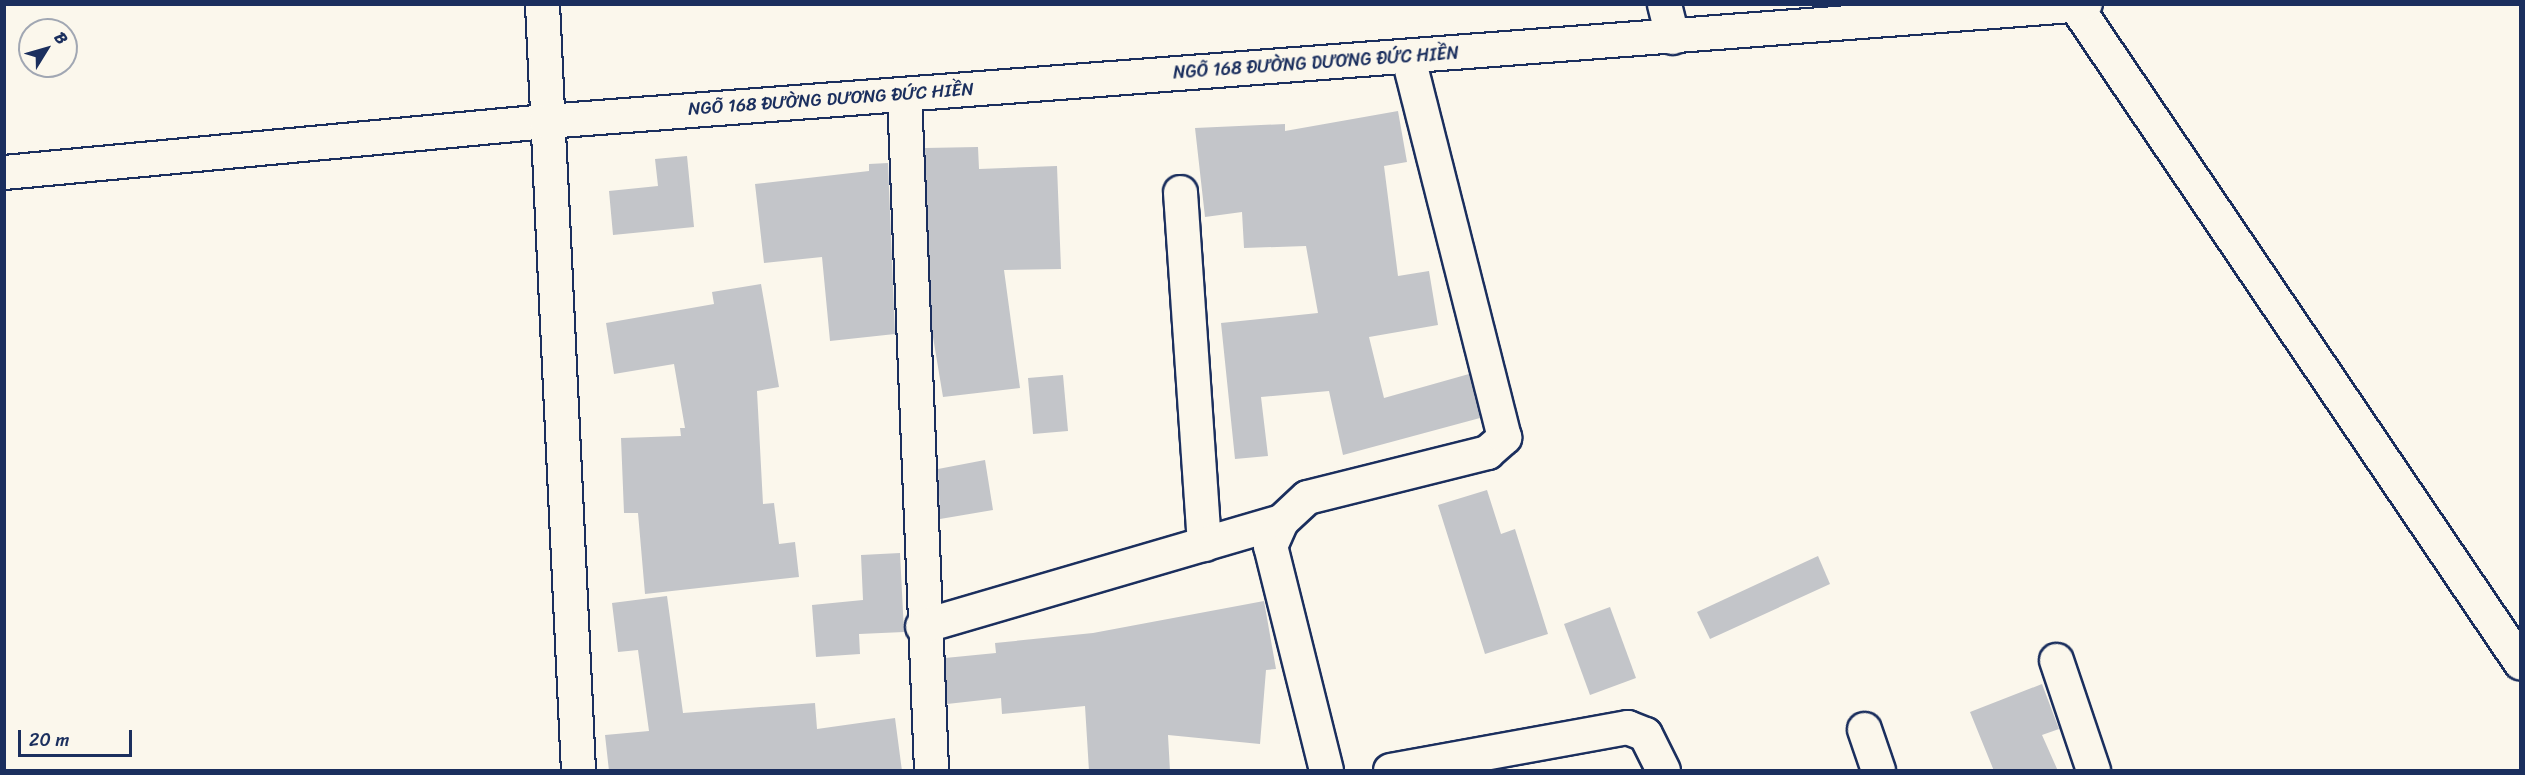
<!DOCTYPE html>
<meta charset="utf-8">
<style>
body{margin:0}
#map{position:relative;width:2525px;height:775px;overflow:hidden;background:#fbf7ec;font-family:Sriracha,sans-serif}
div>[style]{position:absolute}
.building>*{inset:0;background:#c3c5c9}
.roads{filter:drop-shadow(2px 0 #1b2f5e) drop-shadow(-2px 0 #1b2f5e) drop-shadow(0 2px #1b2f5e) drop-shadow(0 -2px #1b2f5e)}
.street>*{height:33px;margin:-16.5px;padding:0 16.5px;transform-origin:16.5px;border-radius:16.5px;background:#fbf7ec}
span{translate:-50% -50%;white-space:nowrap;text-align:center;line-height:1.15;-webkit-text-stroke:4.5px #fbf7ec;paint-order:stroke}
.street-label{font-size:18px;color:#1b2f5e}
.frame{position:absolute;inset:0;border:6px solid #1b2f5e;pointer-events:none}
.north{position:absolute;left:18px;top:18px;width:60px;height:60px;box-sizing:border-box;background:#fbf7ec;border:2px solid #a1a7b3;border-radius:50%;rotate:53deg;font-size:16px;font-weight:700;line-height:24px;text-align:center;color:#1b2f5e}
.north::after{content:'';display:block;margin:auto;width:21px;height:27px;background:#1b2f5e;clip-path:polygon(50% 0,100% 100%,50% 72%,0 100%)}
.scale{position:absolute;left:18px;top:730px;width:114px;height:27px;box-sizing:border-box;border:3px solid #1b2f5e;border-top:0;padding-left:8px;font-size:18px;line-height:21px;white-space:nowrap;color:#1b2f5e;-webkit-text-stroke:4px #fbf7ec;paint-order:stroke}
</style>
<div id="map">
<div class="building">
<i style="clip-path:polygon(1398px 111px,1407px 162px,1384px 166px,1398px 276px,1429px 271px,1438px 325px,1369px 337px,1384px 398px,1469px 374px,1480px 418px,1343px 455px,1329px 391px,1261px 397px,1268px 456px,1235px 459px,1221px 323px,1318px 313px,1306px 246px,1244px 248px,1242px 212px,1205px 217px,1195px 128px,1285px 124px,1285px 131px)"></i>
<i style="clip-path:polygon(978px 147px,979px 169px,1057px 166px,1061px 269px,1004px 270px,1020px 388px,943px 397px,932px 331px,925px 148px)"></i>
<i style="clip-path:polygon(687px 156px,694px 227px,613px 235px,609px 191px,658px 186px,655px 159px)"></i>
<i style="clip-path:polygon(888px 163px,895px 334px,830px 341px,822px 257px,764px 263px,755px 184px,869px 171px,869px 164px)"></i>
<i style="clip-path:polygon(761px 284px,779px 387px,757px 391px,763px 504px,774px 503px,779px 544px,795px 542px,799px 577px,645px 594px,638px 513px,624px 513px,621px 438px,681px 436px,680px 428px,685px 428px,674px 364px,614px 374px,606px 323px,714px 304px,712px 292px)"></i>
<i style="clip-path:polygon(1063px 375px,1068px 431px,1033px 434px,1028px 378px)"></i>
<i style="clip-path:polygon(985px 460px,993px 510px,940px 519px,938px 469px)"></i>
<i style="clip-path:polygon(1487px 490px,1501px 534px,1515px 529px,1548px 634px,1485px 654px,1438px 505px)"></i>
<i style="clip-path:polygon(900px 553px,904px 632px,859px 634px,860px 654px,816px 657px,812px 605px,863px 600px,861px 555px)"></i>
<i style="clip-path:polygon(1818px 556px,1830px 584px,1710px 639px,1697px 612px)"></i>
<i style="clip-path:polygon(667px 596px,683px 713px,815px 703px,817px 729px,895px 718px,902px 771px,609px 771px,605px 735px,649px 731px,638px 650px,618px 652px,612px 603px)"></i>
<i style="clip-path:polygon(1264px 601px,1276px 669px,1266px 670px,1260px 744px,1168px 735px,1170px 771px,1089px 771px,1085px 706px,1002px 714px,1001px 698px,947px 704px,945px 658px,996px 653px,995px 643px,1093px 633px)"></i>
<i style="clip-path:polygon(1610px 607px,1636px 678px,1590px 695px,1564px 624px)"></i>
<i style="clip-path:polygon(2042px 684px,2059px 729px,2042px 735px,2058px 771px,1994px 771px,1970px 712px)"></i>
</div>
<div class="roads">
<div class="street">
<i style="left:542px;top:4px;width:767px;rotate:87.31deg"></i>
<i style="left:1664px;top:4px;width:34px;rotate:76deg"></i>
<i style="left:2075px;top:5px;width:794px;rotate:55.89deg"></i>
<i style="left:904px;top:94px;width:677px;rotate:87.71deg"></i>
<i style="left:4px;top:172px;width:544px;rotate:-5.38deg"></i>
<i style="left:546px;top:121px;width:1543px;rotate:-4.35deg"></i>
<i style="left:1180px;top:192px;width:353px;rotate:86.1deg"></i>
<i style="left:922px;top:626px;width:374px;rotate:-16.3deg"></i>
<i style="left:2056px;top:660px;width:116px;rotate:71.4deg"></i>
<i style="left:1864px;top:729px;width:43px;rotate:71.1deg"></i>
<i style="left:1326px;top:770px;width:231px;rotate:-104deg"></i>
<i style="left:1270px;top:546px;width:27px;rotate:-66deg"></i>
<i style="left:1281px;top:521px;width:35px;rotate:-43deg"></i>
<i style="left:1307px;top:497px;width:186px;rotate:-14deg"></i>
<i style="left:1487px;top:452px;width:23px;rotate:-41deg"></i>
<i style="left:1504px;top:437px;width:392px;rotate:-104.2deg"></i>
<i style="left:1390px;top:770px;width:241px;rotate:-10.3deg"></i>
<i style="left:1627px;top:727px;width:19px;rotate:21deg"></i>
<i style="left:1645px;top:734px;width:40px;rotate:63.4deg"></i>
</div>
</div>
<div class="street-label">
<span style="left:1316px;top:63px;rotate:-4deg">NGÕ 168 ĐƯỜNG DƯƠNG ĐỨC HIỀN</span>
<span style="left:831px;top:99px;rotate:-4deg">NGÕ 168 ĐƯỜNG DƯƠNG ĐỨC HIỀN</span>
</div>
<div class="frame"></div>
<div class="north">B</div>
<div class="scale">20 m</div>
</div>
